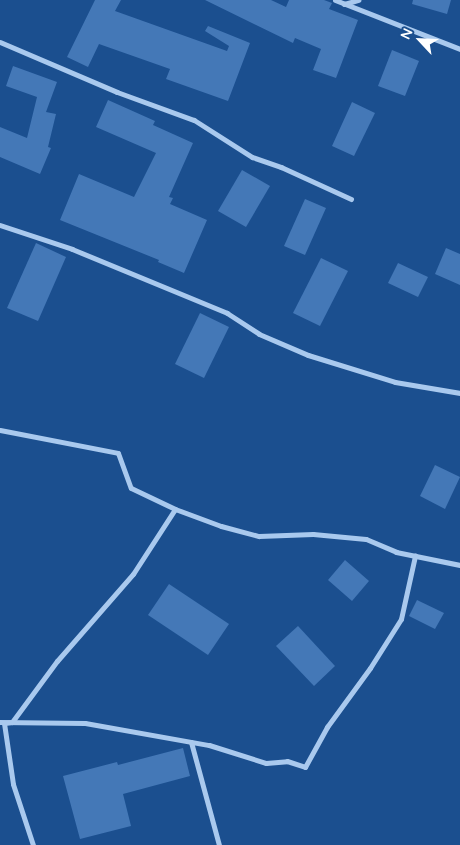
<!DOCTYPE html>
<style>
body{margin:0}
#map{position:relative;width:460px;height:845px;overflow:hidden;background:#1b4f8f;font-family:Quicksand,sans-serif}
div>[style]{position:absolute}
.building>*{inset:0;background:#4478b7}
.minor>*{height:5px;margin:-2.5px;padding:0 2.5px;transform-origin:2.5px;border-radius:2.5px;background:#a9c9ee}
span{translate:-50% -50%;white-space:nowrap;text-align:center;line-height:1.15;-webkit-text-stroke:5px #1b4f8f;paint-order:stroke}
.north{position:absolute;left:395px;top:15px;width:50px;height:50px;-webkit-text-stroke:4px #1b4f8f;paint-order:stroke;rotate:295deg;font-size:14px;font-weight:700;line-height:20px;text-align:center;color:#fff}
.north::after{content:'';display:block;margin:auto;width:18px;height:22px;background:#fff;clip-path:polygon(50% 0,100% 100%,50% 72%,0 100%)}
</style>
<div id="map">
<div class="building">
<i style="clip-path:polygon(95px 0,121px 0,115px 11px,227px 51px,229px 46px,205px 31px,208px 26px,250px 43px,228px 101px,166px 79px,170px 69px,99px 44px,88px 67px,67px 57px)"></i>
<i style="clip-path:polygon(205px 0,271px 0,286px 7px,289px 0,324px 0,332px 3px,329px 9px,358px 20px,336px 78px,313px 70px,321px 49px,295px 38px,293px 43px)"></i>
<i style="clip-path:polygon(413px 0,451px 0,447px 14px,412px 4px)"></i>
<i style="clip-path:polygon(392px 50px,419px 61px,405px 96px,378px 86px)"></i>
<i style="clip-path:polygon(13px 66px,57px 82px,46px 112px,56px 114px,48px 147px,51px 148px,40px 174px,0 157px,0 127px,27px 138px,37px 97px,6px 86px)"></i>
<i style="clip-path:polygon(108px 100px,155px 121px,153px 125px,193px 143px,169px 197px,173px 198px,170px 204px,207px 220px,184px 273px,158px 262px,159px 260px,60px 220px,79px 174px,134px 197px,156px 153px,96px 127px)"></i>
<i style="clip-path:polygon(352px 102px,375px 113px,354px 156px,332px 146px)"></i>
<i style="clip-path:polygon(242px 170px,270px 186px,246px 227px,218px 211px)"></i>
<i style="clip-path:polygon(305px 199px,326px 208px,305px 255px,284px 246px)"></i>
<i style="clip-path:polygon(36px 243px,66px 257px,38px 321px,7px 308px)"></i>
<i style="clip-path:polygon(446px 248px,460px 254px,460px 285px,435px 274px)"></i>
<i style="clip-path:polygon(321px 258px,348px 271px,320px 326px,293px 313px)"></i>
<i style="clip-path:polygon(398px 263px,428px 277px,418px 297px,388px 283px)"></i>
<i style="clip-path:polygon(200px 313px,229px 327px,204px 378px,175px 364px)"></i>
<i style="clip-path:polygon(435px 465px,460px 477px,445px 509px,420px 496px)"></i>
<i style="clip-path:polygon(345px 560px,369px 581px,352px 601px,328px 580px)"></i>
<i style="clip-path:polygon(169px 584px,229px 624px,208px 655px,148px 615px)"></i>
<i style="clip-path:polygon(417px 600px,444px 613px,435px 629px,409px 616px)"></i>
<i style="clip-path:polygon(298px 626px,335px 666px,314px 686px,276px 646px)"></i>
<i style="clip-path:polygon(183px 748px,190px 776px,123px 794px,131px 826px,80px 839px,63px 776px,117px 762px,118px 765px)"></i>
</div>
<div class="minor">
<i style="left:335px;top:0;width:134px;rotate:21.4deg"></i>
<i style="left:344px;top:4px;width:15px;rotate:-16deg"></i>
<i style="left:0;top:42px;width:127px;rotate:23.1deg"></i>
<i style="left:117px;top:92px;width:82px;rotate:20deg"></i>
<i style="left:194px;top:120px;width:69px;rotate:32.5deg"></i>
<i style="left:252px;top:157px;width:31px;rotate:19deg"></i>
<i style="left:281px;top:167px;width:77px;rotate:24.6deg"></i>
<i style="left:0;top:225px;width:76px;rotate:18.4deg"></i>
<i style="left:72px;top:249px;width:168px;rotate:22.4deg"></i>
<i style="left:227px;top:313px;width:38px;rotate:33deg"></i>
<i style="left:259px;top:334px;width:53px;rotate:23.2deg"></i>
<i style="left:308px;top:355px;width:91px;rotate:17.2deg"></i>
<i style="left:395px;top:382px;width:66px;rotate:9.6deg"></i>
<i style="left:0;top:430px;width:120px;rotate:11deg"></i>
<i style="left:118px;top:453px;width:37px;rotate:70deg"></i>
<i style="left:131px;top:488px;width:49px;rotate:25.5deg"></i>
<i style="left:175px;top:509px;width:49px;rotate:20.3deg"></i>
<i style="left:221px;top:526px;width:39px;rotate:15deg"></i>
<i style="left:259px;top:536px;width:54px;rotate:-2.1deg"></i>
<i style="left:313px;top:534px;width:53px;rotate:5.4deg"></i>
<i style="left:366px;top:539px;width:33px;rotate:23deg"></i>
<i style="left:396px;top:552px;width:65px;rotate:11.5deg"></i>
<i style="left:0;top:722px;width:85px;rotate:0.7deg"></i>
<i style="left:85px;top:723px;width:126px;rotate:10.1deg"></i>
<i style="left:209px;top:745px;width:60px;rotate:17.5deg"></i>
<i style="left:266px;top:763px;width:21px;rotate:-5deg"></i>
<i style="left:287px;top:761px;width:19px;rotate:18deg"></i>
<i style="left:305px;top:767px;width:46px;rotate:-61.2deg"></i>
<i style="left:327px;top:727px;width:73px;rotate:-53.9deg"></i>
<i style="left:370px;top:668px;width:58px;rotate:-57.7deg"></i>
<i style="left:401px;top:619px;width:65px;rotate:-77.5deg"></i>
<i style="left:191px;top:742px;width:107px;rotate:74.8deg"></i>
<i style="left:33px;top:845px;width:64px;rotate:-108.2deg"></i>
<i style="left:13px;top:784px;width:62px;rotate:-98.4deg"></i>
<i style="left:4px;top:723px;width:8px;rotate:-7deg"></i>
<i style="left:12px;top:722px;width:76px;rotate:-53.6deg"></i>
<i style="left:57px;top:661px;width:116px;rotate:-48.9deg"></i>
<i style="left:133px;top:574px;width:77px;rotate:-57.1deg"></i>
</div>
<div class="north">N</div>
</div>
